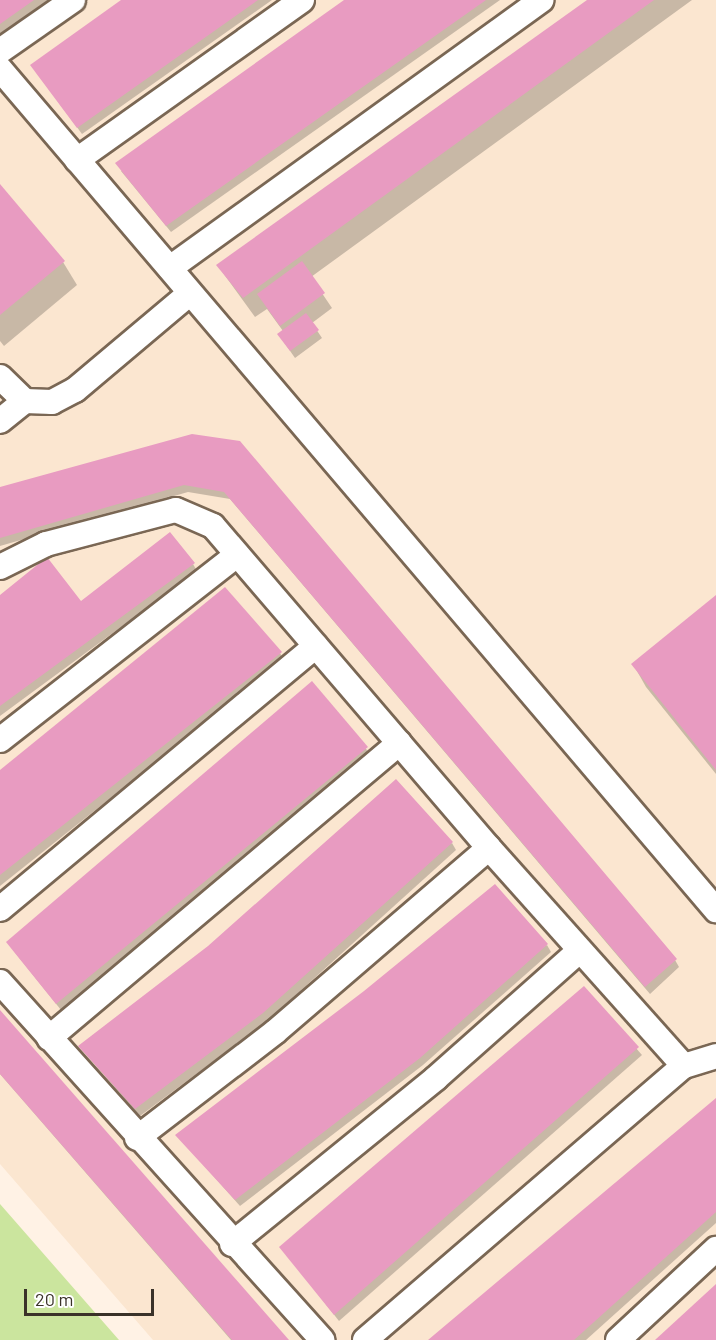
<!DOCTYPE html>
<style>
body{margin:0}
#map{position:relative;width:716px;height:1340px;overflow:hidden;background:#fff2e5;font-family:Barlow,sans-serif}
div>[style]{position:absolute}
.built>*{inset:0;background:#fbe6d0}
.green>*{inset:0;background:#cbe59e}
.shadow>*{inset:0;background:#0003}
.building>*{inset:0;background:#e89bc1}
.roads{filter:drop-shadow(2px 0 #7a6754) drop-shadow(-2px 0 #7a6754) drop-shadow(0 2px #7a6754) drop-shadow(0 -2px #7a6754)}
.lane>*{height:24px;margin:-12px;padding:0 12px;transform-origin:12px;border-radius:12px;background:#fff}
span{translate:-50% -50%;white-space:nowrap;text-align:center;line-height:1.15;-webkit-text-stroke:4.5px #fff;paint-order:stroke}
.scale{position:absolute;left:24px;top:1289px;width:130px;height:27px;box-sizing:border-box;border:3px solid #3a3229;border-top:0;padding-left:8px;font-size:18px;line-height:21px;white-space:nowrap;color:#3a3229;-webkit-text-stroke:4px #fff;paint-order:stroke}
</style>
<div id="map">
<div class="built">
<i style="clip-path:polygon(0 0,716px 0,716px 1340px,153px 1340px,0 1164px)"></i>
</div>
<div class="green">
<i style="clip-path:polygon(0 1204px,119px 1340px,0 1340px)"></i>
</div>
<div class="shadow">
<i style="clip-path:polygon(0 0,48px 0,0 34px)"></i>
<i style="clip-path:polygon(123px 0,272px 0,82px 134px,36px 72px)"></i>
<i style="clip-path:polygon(347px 0,500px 0,171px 232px,121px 171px)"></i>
<i style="clip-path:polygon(590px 0,692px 0,311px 277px,332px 308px,312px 323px,322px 338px,295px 358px,279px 335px,283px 331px,267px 309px,255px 317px,218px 266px)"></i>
<i style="clip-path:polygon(0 186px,63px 262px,77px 285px,4px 346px,0 341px)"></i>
<i style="clip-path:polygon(192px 436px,675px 960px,679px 967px,650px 994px,230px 499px,188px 492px,0 546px,0 489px)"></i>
<i style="clip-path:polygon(193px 564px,197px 571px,0 716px,0 597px,81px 603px)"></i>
<i style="clip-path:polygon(716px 597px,716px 774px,646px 687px,633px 664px)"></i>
<i style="clip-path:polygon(280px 653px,284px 660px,0 886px,0 772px)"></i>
<i style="clip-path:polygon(312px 683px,371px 755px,61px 1010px,13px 950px)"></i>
<i style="clip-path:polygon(452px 843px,456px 850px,267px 1021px,140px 1116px,80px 1047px)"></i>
<i style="clip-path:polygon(547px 945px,551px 952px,423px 1065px,240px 1206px,177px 1135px)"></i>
<i style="clip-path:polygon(584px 988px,642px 1055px,339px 1321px,281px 1247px)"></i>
<i style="clip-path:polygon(0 1013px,287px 1340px,231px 1340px,0 1074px)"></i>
<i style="clip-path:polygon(716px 1100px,716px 1223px,586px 1340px,430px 1340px)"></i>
</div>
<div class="building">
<i style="clip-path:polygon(0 0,34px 0,0 24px)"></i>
<i style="clip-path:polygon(121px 0,258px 0,77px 128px,30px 65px)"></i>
<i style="clip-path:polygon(344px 0,486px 0,166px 226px,115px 163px)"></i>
<i style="clip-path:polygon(587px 0,654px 0,243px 298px,216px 265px)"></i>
<i style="clip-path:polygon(0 184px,65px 261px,0 315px)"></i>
<i style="clip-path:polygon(302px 261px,325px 293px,280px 326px,257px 294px)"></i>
<i style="clip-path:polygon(306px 313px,319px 330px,290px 351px,277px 334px)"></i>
<i style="clip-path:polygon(192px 434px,240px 441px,677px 959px,645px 987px,224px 492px,184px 485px,0 538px,0 487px)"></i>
<i style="clip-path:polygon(170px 532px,195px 563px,0 706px,0 595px,47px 557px,81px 601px)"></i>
<i style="clip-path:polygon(225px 587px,282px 652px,0 875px,0 770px)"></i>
<i style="clip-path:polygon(716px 595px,716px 770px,631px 664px)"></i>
<i style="clip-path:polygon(312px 681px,368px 747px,56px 1004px,6px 942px)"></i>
<i style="clip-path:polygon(396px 779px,453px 842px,263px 1013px,135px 1109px,78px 1046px,208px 946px)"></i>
<i style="clip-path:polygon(495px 884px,548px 944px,420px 1058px,235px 1200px,175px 1135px,364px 991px)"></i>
<i style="clip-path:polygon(584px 986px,639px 1047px,334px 1315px,279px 1247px)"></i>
<i style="clip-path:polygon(0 1010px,289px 1340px,232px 1340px,0 1074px)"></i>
<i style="clip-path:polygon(716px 1098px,716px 1212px,574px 1340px,428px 1340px)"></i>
<i style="clip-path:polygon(716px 1284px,716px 1340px,655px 1340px)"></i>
</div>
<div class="roads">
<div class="lane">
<i style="left:0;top:51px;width:89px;rotate:-34.9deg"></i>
<i style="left:0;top:69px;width:1105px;rotate:49.59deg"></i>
<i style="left:77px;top:160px;width:276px;rotate:-35.4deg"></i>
<i style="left:170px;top:268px;width:458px;rotate:-35.8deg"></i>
<i style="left:0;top:377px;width:35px;rotate:44deg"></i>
<i style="left:25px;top:401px;width:27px;rotate:2deg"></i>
<i style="left:52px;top:402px;width:26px;rotate:-28deg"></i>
<i style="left:75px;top:390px;width:150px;rotate:-40.1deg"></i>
<i style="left:0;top:421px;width:32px;rotate:-39deg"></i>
<i style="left:0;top:567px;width:51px;rotate:-26.6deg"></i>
<i style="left:46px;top:544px;width:134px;rotate:-14.7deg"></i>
<i style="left:176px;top:510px;width:40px;rotate:23.4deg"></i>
<i style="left:213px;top:526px;width:424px;rotate:49.4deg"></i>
<i style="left:489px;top:848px;width:292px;rotate:48.2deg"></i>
<i style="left:0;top:740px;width:301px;rotate:-38deg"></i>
<i style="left:0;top:909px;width:411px;rotate:-39.8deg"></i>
<i style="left:0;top:982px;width:482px;rotate:48deg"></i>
<i style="left:49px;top:1038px;width:458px;rotate:-40.1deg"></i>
<i style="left:137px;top:1138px;width:174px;rotate:-37.5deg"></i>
<i style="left:275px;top:1032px;width:282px;rotate:-40.7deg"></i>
<i style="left:232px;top:1244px;width:263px;rotate:-39.1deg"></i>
<i style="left:436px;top:1078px;width:191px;rotate:-41.6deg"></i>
<i style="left:365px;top:1340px;width:421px;rotate:-40.7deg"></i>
<i style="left:684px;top:1066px;width:34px;rotate:-17deg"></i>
<i style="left:618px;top:1340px;width:134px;rotate:-42.9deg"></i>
</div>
</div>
<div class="scale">20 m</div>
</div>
